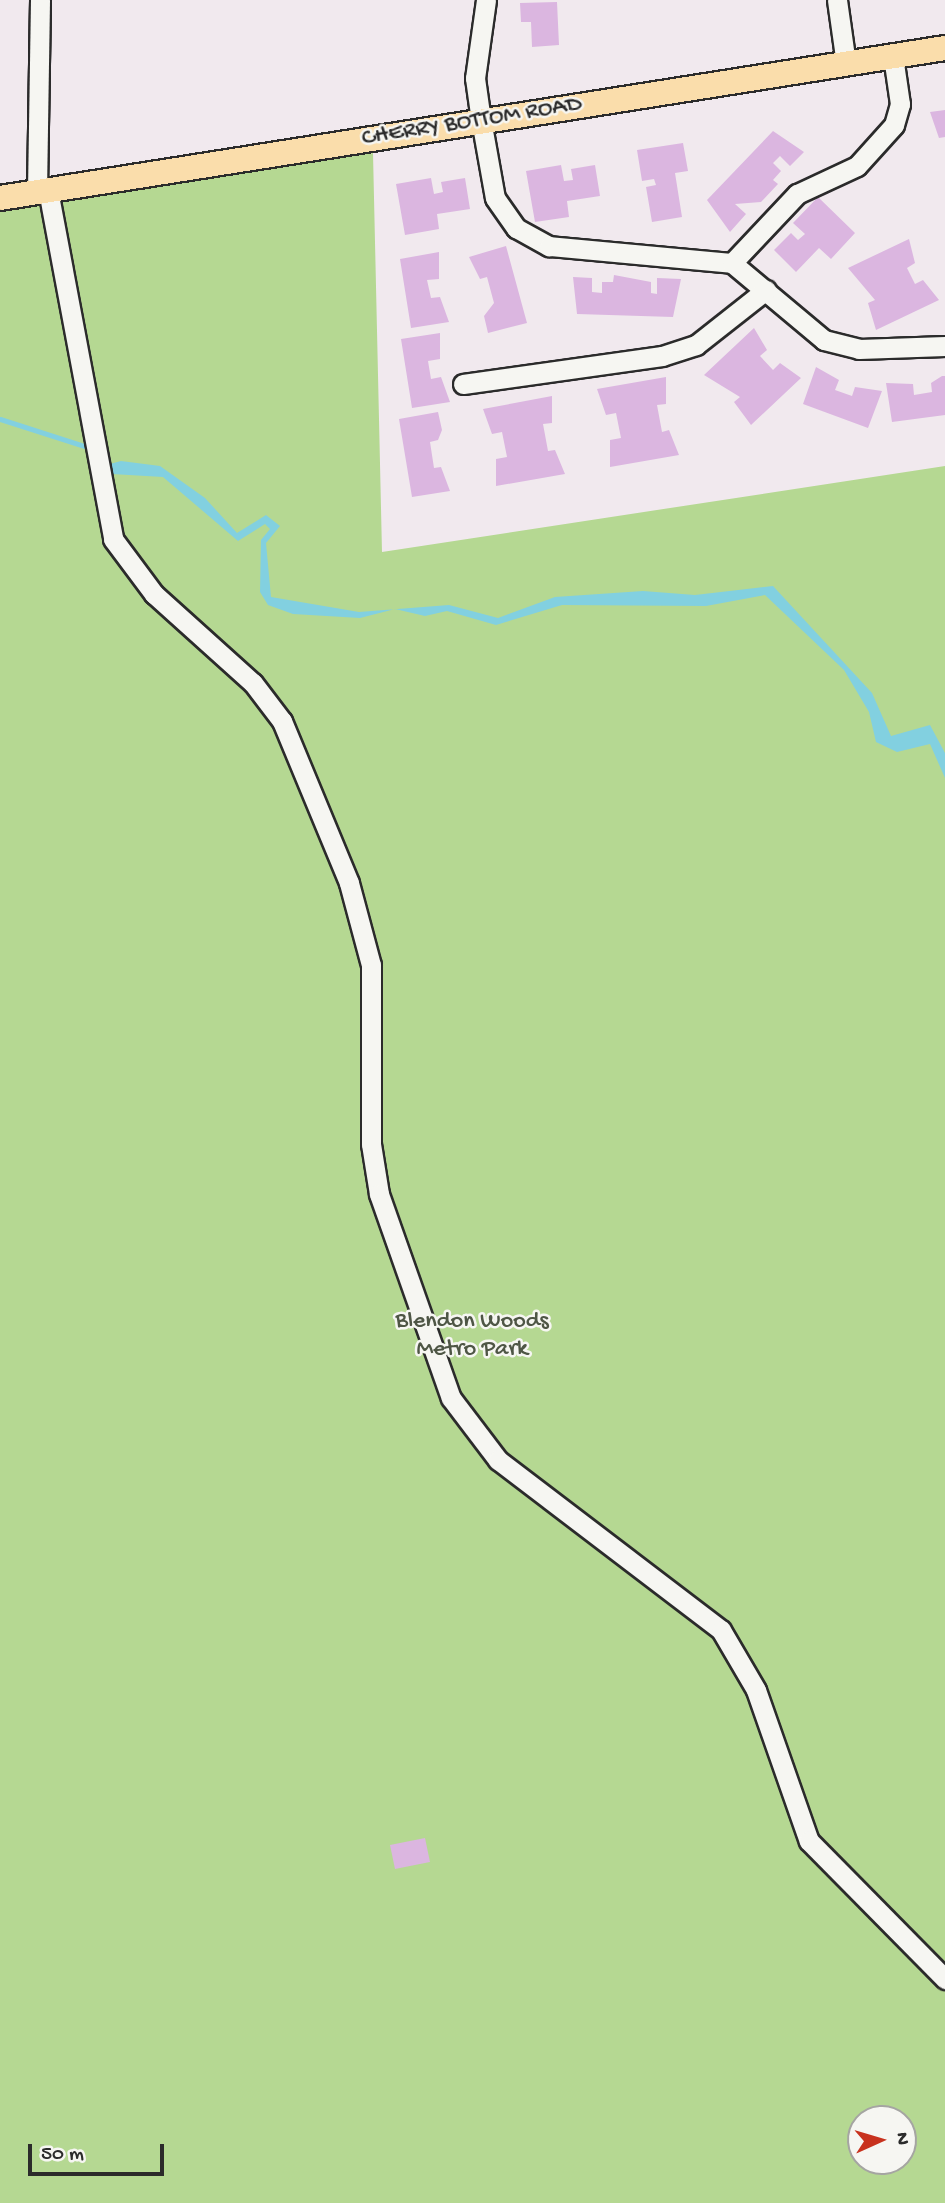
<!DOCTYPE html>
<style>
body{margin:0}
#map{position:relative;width:945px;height:2203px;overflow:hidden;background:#f1e9ee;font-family:"Gochi Hand",sans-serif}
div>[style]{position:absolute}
.green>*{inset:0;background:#b5d892}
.water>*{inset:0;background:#82d0e0}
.stream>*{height:5px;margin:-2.5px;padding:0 2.5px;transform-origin:2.5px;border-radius:2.5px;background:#82d0e0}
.building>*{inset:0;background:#dbb6e0}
.roads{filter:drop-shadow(2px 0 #2b2b2b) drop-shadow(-2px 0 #2b2b2b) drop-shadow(0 2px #2b2b2b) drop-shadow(0 -2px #2b2b2b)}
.minor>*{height:19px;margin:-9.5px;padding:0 9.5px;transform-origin:9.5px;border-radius:9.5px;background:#f6f6f2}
.major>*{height:24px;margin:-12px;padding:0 12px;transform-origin:12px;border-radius:12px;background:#faddab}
span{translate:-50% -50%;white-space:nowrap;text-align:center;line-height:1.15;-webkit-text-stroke:5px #f6f6f2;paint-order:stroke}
.street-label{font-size:24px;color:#2b2b2b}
.park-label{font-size:24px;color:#4e5645}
.north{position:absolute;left:847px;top:2105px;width:70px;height:70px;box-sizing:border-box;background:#f6f6f2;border:2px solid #a5a5a2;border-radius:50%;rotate:86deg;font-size:19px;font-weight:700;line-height:28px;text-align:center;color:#2b2b2b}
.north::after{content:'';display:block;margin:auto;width:24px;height:32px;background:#c8321e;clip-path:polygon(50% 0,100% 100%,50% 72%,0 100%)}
.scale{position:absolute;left:28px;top:2144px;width:136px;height:32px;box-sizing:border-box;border:4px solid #2b2b2b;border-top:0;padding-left:9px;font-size:21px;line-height:24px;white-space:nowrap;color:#2b2b2b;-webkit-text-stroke:5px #f6f6f2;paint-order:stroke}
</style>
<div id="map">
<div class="green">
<i style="clip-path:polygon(evenodd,373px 153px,382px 552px,945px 466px,945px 2203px,0 2203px,0 209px,373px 153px,861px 2119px,903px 2119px,903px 2161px,861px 2161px,861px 2119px)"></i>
</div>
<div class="water">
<i style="clip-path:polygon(121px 461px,160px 466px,205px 498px,237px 533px,266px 515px,280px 526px,266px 543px,271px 597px,359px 612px,449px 605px,498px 618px,555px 597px,643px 591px,695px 595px,773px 586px,872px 693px,891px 736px,930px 725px,945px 753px,945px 778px,930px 744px,897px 752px,876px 742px,869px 712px,844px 670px,765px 595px,706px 606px,562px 605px,496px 625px,447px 611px,425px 616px,395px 609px,360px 618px,293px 614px,268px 605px,260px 592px,261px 540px,270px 529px,265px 524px,238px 541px,163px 477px,112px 474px,110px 464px)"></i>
</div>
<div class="stream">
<i style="left:0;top:419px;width:88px;rotate:17.8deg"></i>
</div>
<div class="building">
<i style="clip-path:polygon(557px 2px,559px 45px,532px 47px,531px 22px,521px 22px,520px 3px)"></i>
<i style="clip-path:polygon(945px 110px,945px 137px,939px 138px,930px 112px)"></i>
<i style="clip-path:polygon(773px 131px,804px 152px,790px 166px,780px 156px,773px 163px,781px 171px,773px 180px,778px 184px,761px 202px,735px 204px,746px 214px,730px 232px,707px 200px)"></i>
<i style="clip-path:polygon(683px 143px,688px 171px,675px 173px,682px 217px,652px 222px,646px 187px,656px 185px,654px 179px,642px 181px,637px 150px)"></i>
<i style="clip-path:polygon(561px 165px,564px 181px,573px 180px,571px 169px,595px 165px,600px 196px,567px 201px,569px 217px,535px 222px,526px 171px)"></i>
<i style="clip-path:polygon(431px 178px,434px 194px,443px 192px,441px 182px,465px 178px,470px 209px,437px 214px,439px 229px,405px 235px,396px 184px)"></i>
<i style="clip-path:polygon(818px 197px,855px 233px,831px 259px,819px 248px,796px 272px,774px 250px,791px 233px,798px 240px,805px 234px,793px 223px)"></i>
<i style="clip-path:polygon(909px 239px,915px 263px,907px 268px,915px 284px,923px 280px,939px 300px,876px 330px,868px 303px,875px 300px,848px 268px)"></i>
<i style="clip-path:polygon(506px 246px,527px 323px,488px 333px,484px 316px,494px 303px,487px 277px,480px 279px,469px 257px)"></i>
<i style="clip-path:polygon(439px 252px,439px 279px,427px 280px,431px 298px,440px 297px,449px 322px,411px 328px,400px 259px)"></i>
<i style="clip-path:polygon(614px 275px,651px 282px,651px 293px,657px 294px,657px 278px,681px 279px,673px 317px,577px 314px,573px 277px,592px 278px,592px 292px,602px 293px,602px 282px,613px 282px)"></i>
<i style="clip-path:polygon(754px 328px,767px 350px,760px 356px,773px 370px,780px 363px,801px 378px,751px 425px,734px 402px,740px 397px,704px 375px)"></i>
<i style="clip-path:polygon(440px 333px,440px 359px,428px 361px,431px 379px,441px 377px,450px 402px,412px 408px,401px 339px)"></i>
<i style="clip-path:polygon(816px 367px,839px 380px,835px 390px,852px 396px,855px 387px,882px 391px,868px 428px,803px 404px)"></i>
<i style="clip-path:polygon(942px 376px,945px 376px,945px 415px,892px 422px,886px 383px,913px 384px,914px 395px,932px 392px,931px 383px)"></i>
<i style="clip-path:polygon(666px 377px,666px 404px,657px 405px,662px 432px,669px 430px,679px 455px,610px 467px,610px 440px,621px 438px,616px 413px,606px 415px,597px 389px)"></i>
<i style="clip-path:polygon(552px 396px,552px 423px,543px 424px,548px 451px,555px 450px,565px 474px,496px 486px,496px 459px,507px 457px,502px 432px,492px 434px,483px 409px)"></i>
<i style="clip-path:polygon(438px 412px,442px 430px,438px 440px,430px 442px,434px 468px,441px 467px,450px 491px,412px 497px,399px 419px)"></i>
<i style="clip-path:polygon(425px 1838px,430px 1862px,395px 1869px,390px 1845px)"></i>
</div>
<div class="roads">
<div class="minor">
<i style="left:486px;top:0;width:79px;rotate:98deg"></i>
<i style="left:475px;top:78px;width:36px;rotate:82deg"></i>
<i style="left:480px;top:114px;width:85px;rotate:79.9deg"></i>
<i style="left:495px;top:198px;width:37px;rotate:55deg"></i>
<i style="left:516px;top:228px;width:38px;rotate:29deg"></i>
<i style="left:549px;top:246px;width:184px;rotate:5.3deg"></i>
<i style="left:732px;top:263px;width:120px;rotate:39.9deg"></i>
<i style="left:824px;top:340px;width:36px;rotate:14deg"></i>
<i style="left:859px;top:349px;width:86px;rotate:-2deg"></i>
<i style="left:837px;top:0;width:65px;rotate:82deg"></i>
<i style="left:48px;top:190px;width:355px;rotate:79.4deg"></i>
<i style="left:113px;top:539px;width:69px;rotate:53.3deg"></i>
<i style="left:154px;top:594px;width:133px;rotate:42deg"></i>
<i style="left:253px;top:683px;width:48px;rotate:52.7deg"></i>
<i style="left:282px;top:721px;width:175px;rotate:67.5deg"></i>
<i style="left:349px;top:883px;width:85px;rotate:75deg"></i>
<i style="left:371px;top:965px;width:179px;rotate:90deg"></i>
<i style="left:371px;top:1144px;width:51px;rotate:80.9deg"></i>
<i style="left:379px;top:1194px;width:216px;rotate:70.6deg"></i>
<i style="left:451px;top:1398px;width:78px;rotate:52.8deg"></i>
<i style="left:498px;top:1460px;width:280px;rotate:37.3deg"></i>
<i style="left:721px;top:1630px;width:69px;rotate:59.7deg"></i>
<i style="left:756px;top:1690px;width:160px;rotate:70.7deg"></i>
<i style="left:809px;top:1841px;width:194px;rotate:45.4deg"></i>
<i style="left:37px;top:191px;width:191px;rotate:-89.1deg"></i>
<i style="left:732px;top:263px;width:95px;rotate:-46.7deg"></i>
<i style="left:797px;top:194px;width:66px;rotate:-25deg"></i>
<i style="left:857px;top:166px;width:55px;rotate:-47.9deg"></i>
<i style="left:894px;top:125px;width:22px;rotate:-74deg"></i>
<i style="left:900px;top:104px;width:49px;rotate:-98.3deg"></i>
<i style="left:463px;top:384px;width:201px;rotate:-8deg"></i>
<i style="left:662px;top:356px;width:36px;rotate:-18deg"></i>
<i style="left:696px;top:345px;width:89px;rotate:-38.2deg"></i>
</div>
<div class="major">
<i style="left:0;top:198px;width:957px;rotate:-9.02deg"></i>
</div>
</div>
<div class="street-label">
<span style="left:472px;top:122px;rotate:-9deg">CHERRY BOTTOM ROAD</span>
</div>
<div class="park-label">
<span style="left:472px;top:1336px">Blendon Woods<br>Metro Park</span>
</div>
<div class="north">N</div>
<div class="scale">50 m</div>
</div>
